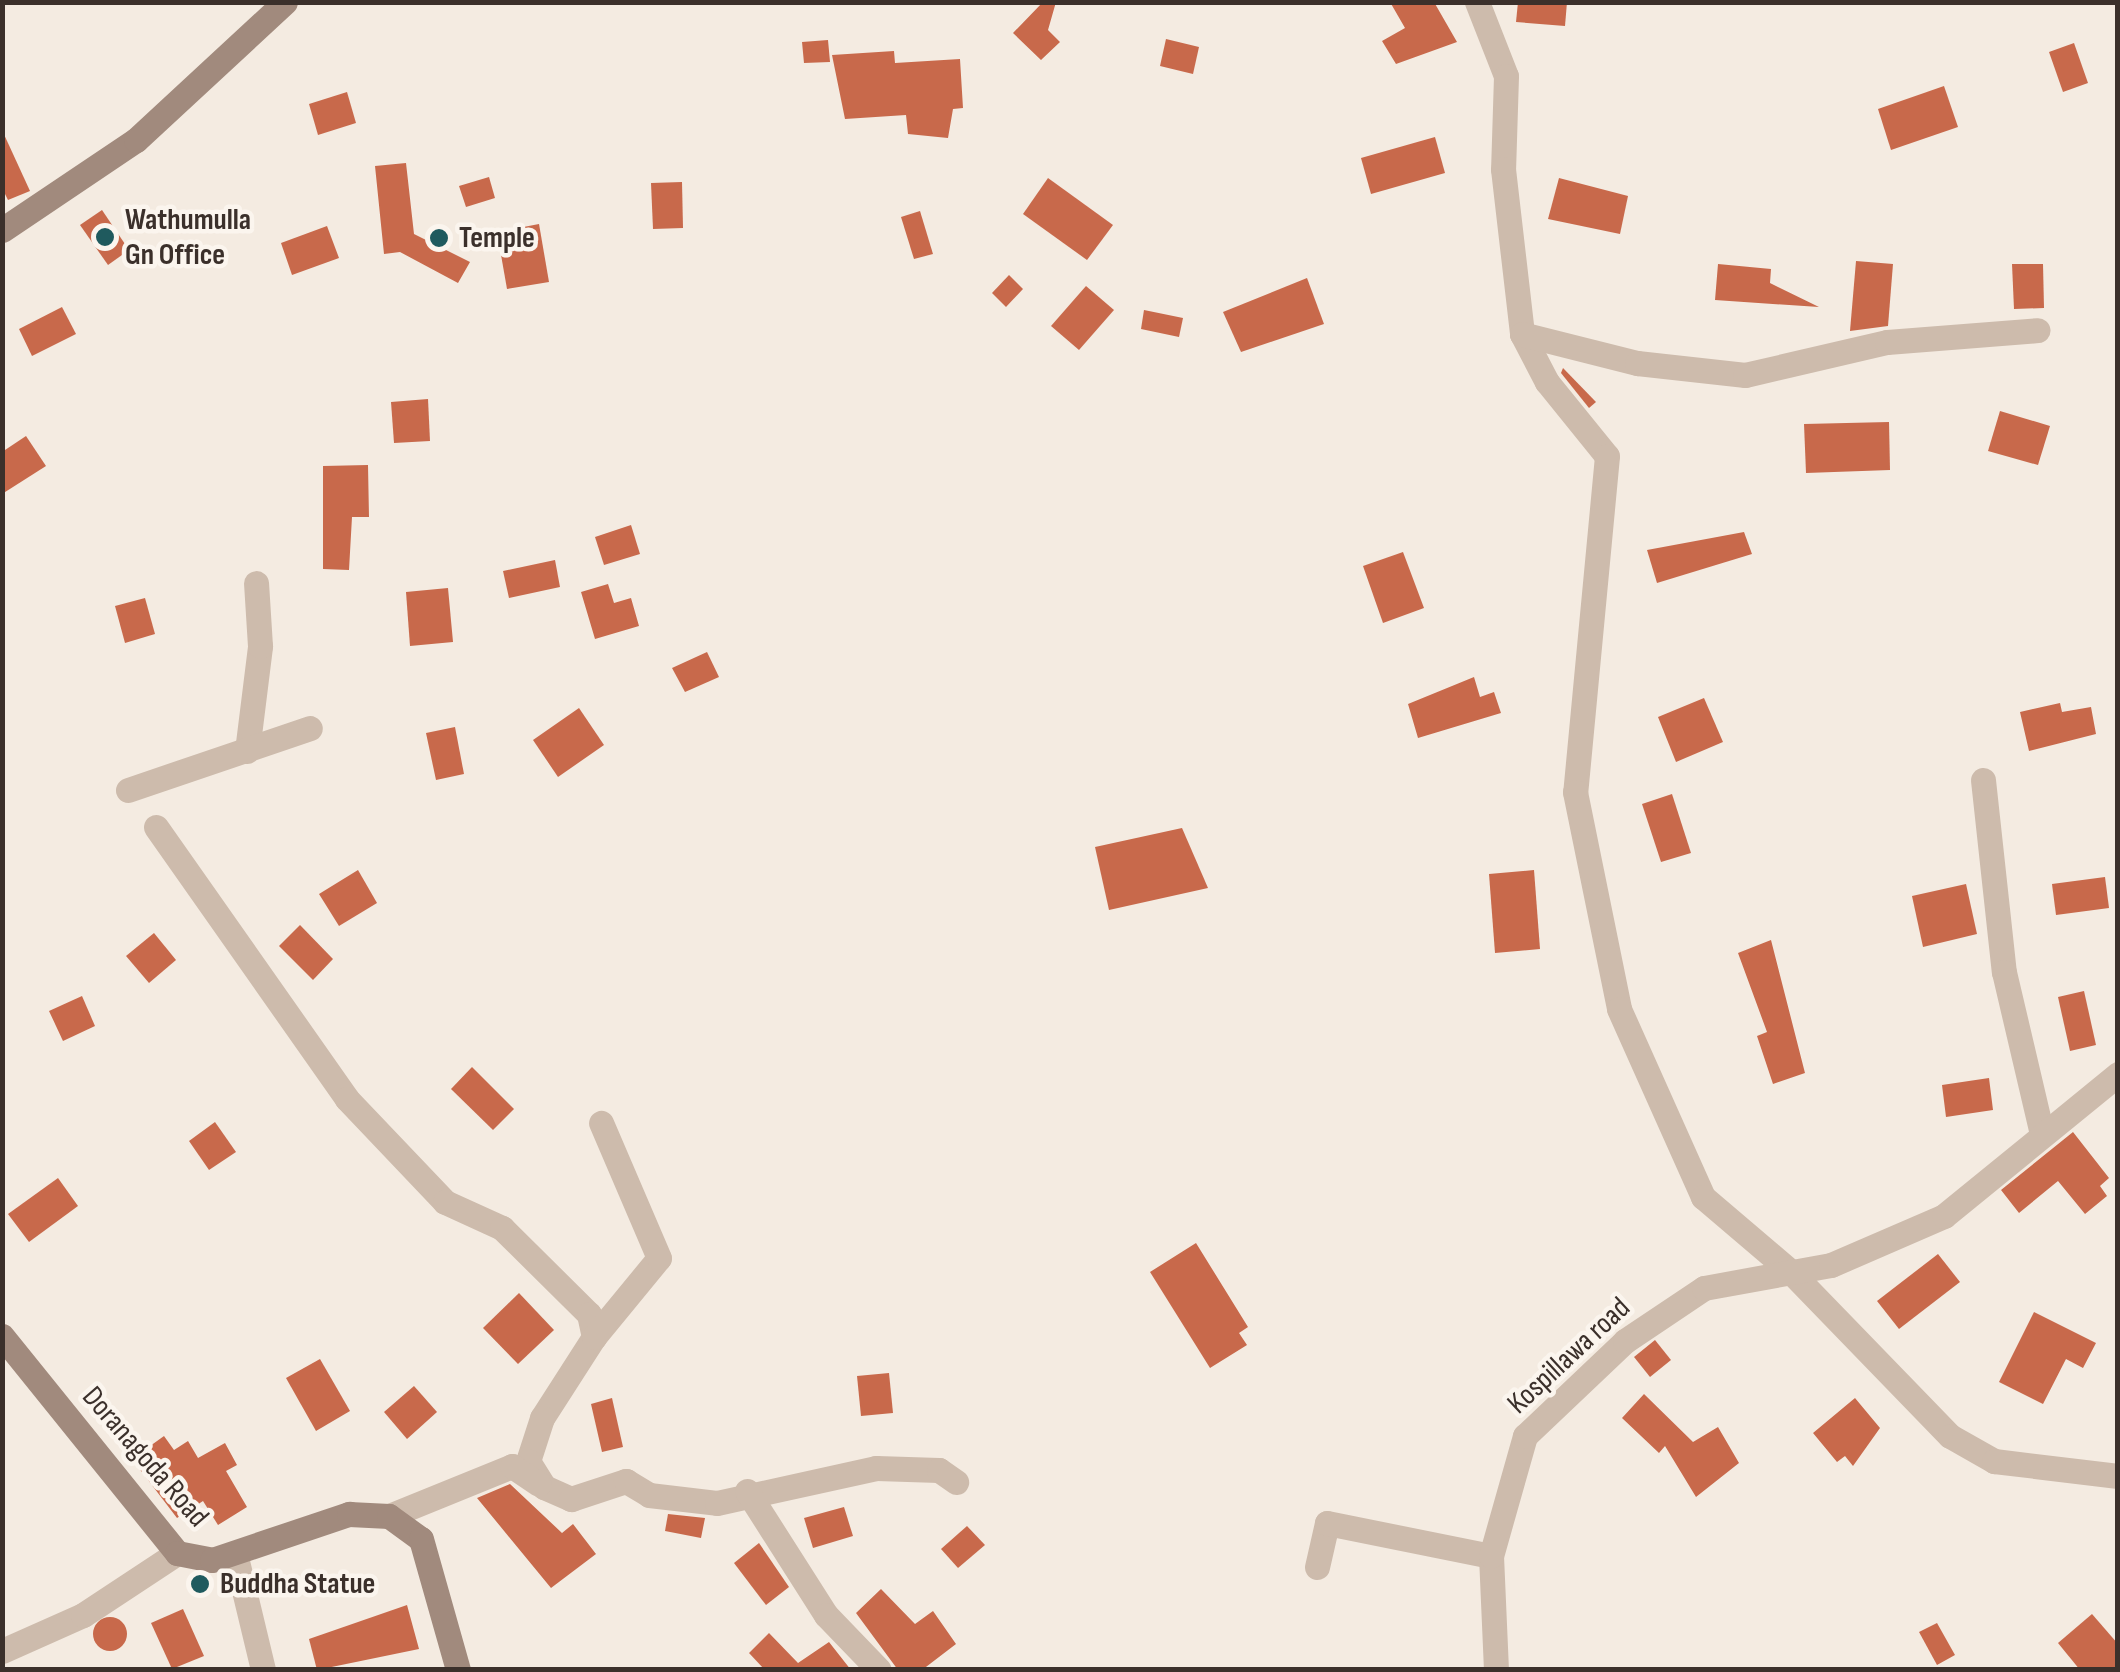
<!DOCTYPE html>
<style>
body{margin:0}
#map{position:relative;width:2120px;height:1672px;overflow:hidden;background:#f4ebe1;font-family:"Sofia Sans Condensed",sans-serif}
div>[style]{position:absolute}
.building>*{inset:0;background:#c8694b}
.round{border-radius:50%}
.street>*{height:25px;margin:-12.5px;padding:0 12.5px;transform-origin:12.5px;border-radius:12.5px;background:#cdbbac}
.secondary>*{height:25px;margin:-12.5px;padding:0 12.5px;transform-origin:12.5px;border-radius:12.5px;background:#a18a7d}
.dots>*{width:28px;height:28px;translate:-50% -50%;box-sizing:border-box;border:5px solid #fbf5ee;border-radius:50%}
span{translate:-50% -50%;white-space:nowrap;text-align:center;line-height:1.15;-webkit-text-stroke:9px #fbf5ee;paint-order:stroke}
.poi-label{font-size:30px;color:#3b302b;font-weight:700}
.left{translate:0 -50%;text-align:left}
.street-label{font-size:30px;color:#3b302b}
.frame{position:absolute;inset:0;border:5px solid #3b302b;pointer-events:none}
</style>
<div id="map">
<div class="building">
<i style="clip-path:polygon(1043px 2px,1056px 2px,1048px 30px,1060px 42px,1041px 60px,1013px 33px)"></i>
<i style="clip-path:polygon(1390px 2px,1434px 2px,1457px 42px,1396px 64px,1382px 41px,1405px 28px)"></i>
<i style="clip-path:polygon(1518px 2px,1567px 2px,1565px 26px,1516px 22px)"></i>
<i style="clip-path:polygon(1166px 39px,1199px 47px,1193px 74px,1160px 66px)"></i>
<i style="clip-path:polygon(828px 40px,830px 62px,804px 63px,802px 42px)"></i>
<i style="clip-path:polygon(2074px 43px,2088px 83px,2063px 92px,2049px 52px)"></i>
<i style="clip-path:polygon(894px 51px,895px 63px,960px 59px,963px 108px,953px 109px,948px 138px,908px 134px,906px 115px,845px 119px,832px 55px)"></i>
<i style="clip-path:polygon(1944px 86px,1958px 127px,1891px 150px,1878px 109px)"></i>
<i style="clip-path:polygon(347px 92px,356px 123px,318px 135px,309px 104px)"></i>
<i style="clip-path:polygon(2px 130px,30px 191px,8px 200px,2px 188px)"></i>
<i style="clip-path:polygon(1435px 137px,1445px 173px,1371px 194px,1361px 158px)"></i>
<i style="clip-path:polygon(406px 163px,414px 234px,470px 262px,458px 283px,400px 252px,384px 254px,375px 166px)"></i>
<i style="clip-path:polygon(489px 177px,495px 198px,466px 207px,459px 186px)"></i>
<i style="clip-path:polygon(1048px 178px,1113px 225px,1087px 260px,1023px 214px)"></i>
<i style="clip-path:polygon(1559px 178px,1628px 196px,1620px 234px,1548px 219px)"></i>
<i style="clip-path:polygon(682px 182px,683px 228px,653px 229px,651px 183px)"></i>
<i style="clip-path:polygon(102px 210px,129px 250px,108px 265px,80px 225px)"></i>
<i style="clip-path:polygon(920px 211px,933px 254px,914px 259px,901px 217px)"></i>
<i style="clip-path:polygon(539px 224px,549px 282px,507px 289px,497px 232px)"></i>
<i style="clip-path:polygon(327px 226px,339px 258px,292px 275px,281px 243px)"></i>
<i style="clip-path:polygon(1856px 261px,1893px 264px,1888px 326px,1850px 331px)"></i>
<i style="clip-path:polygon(1718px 264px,1771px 269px,1770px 283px,1819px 307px,1715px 300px)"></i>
<i style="clip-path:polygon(2012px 264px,2043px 264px,2044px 308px,2014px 309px)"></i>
<i style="clip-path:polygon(1009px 275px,1023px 289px,1006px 307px,992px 293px)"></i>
<i style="clip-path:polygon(1307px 278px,1324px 324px,1241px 352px,1223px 312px)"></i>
<i style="clip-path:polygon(1086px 286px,1114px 310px,1079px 350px,1051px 326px)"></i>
<i style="clip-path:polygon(62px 307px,76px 334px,32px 356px,19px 329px)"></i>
<i style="clip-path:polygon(1144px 310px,1183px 318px,1179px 337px,1141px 329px)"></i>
<i style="clip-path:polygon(1563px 368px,1596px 402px,1589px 408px,1561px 373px)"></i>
<i style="clip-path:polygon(428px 399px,430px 441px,394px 443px,391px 402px)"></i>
<i style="clip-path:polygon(2000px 411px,2050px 426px,2038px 465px,1988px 451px)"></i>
<i style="clip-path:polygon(1889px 422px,1890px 470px,1806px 473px,1804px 424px)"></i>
<i style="clip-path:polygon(26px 436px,46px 466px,2px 494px,2px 452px)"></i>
<i style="clip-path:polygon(368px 465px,369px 517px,352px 517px,349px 570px,323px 569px,323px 466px)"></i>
<i style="clip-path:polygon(631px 525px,640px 554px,604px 565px,595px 537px)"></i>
<i style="clip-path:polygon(1744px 532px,1752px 554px,1657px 583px,1647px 550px)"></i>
<i style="clip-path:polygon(1403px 552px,1424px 608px,1383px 623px,1363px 566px)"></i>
<i style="clip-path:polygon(555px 560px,560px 587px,509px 598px,503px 571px)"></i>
<i style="clip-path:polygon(608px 584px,614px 603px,631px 598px,639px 626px,595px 639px,581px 592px)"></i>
<i style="clip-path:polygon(448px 588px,453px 642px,410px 646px,406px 592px)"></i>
<i style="clip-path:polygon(145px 598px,155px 634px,125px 643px,115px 606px)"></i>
<i style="clip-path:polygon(707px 652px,719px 677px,685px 692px,672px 668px)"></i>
<i style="clip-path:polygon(1474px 677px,1480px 697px,1494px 692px,1501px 713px,1418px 738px,1408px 704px)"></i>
<i style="clip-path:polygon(1704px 698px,1723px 742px,1676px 762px,1658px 717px)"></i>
<i style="clip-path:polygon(2060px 703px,2062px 712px,2091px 707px,2096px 734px,2029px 751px,2020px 712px)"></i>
<i style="clip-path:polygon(579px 708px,604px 745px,558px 777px,533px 740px)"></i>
<i style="clip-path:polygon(455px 727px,464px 774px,436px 780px,426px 733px)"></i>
<i style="clip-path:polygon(1672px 794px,1691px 853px,1661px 862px,1642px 804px)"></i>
<i style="clip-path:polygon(1182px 828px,1208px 888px,1109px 910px,1095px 847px)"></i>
<i style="clip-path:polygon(358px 870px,377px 903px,339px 926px,319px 894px)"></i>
<i style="clip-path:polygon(1534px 870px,1540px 949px,1495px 953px,1489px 874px)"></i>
<i style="clip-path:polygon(2105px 877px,2109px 908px,2056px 915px,2052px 884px)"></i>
<i style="clip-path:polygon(1966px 884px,1977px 934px,1923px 947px,1912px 896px)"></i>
<i style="clip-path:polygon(300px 925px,333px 959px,313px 980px,279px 946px)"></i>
<i style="clip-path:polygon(154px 933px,176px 960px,149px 983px,126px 956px)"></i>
<i style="clip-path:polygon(1771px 940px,1805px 1073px,1773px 1084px,1757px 1036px,1767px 1032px,1738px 953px)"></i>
<i style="clip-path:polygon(2084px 991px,2096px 1045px,2070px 1051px,2058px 997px)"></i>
<i style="clip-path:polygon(82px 996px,95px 1026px,63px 1041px,49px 1011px)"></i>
<i style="clip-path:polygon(472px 1067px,514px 1109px,493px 1130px,451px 1089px)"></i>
<i style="clip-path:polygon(1989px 1078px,1993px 1110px,1946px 1117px,1942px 1085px)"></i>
<i style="clip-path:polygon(215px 1122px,236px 1152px,209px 1170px,189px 1141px)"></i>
<i style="clip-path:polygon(2073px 1132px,2109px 1178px,2100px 1186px,2107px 1196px,2085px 1214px,2058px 1181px,2019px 1213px,2001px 1190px)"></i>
<i style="clip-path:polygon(58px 1178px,78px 1206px,29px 1242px,8px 1214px)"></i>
<i style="clip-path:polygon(1196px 1243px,1248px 1327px,1239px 1333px,1247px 1345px,1210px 1368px,1150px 1272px)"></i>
<i style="clip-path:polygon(1938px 1254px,1960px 1282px,1899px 1329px,1877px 1301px)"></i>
<i style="clip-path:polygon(519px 1293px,554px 1330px,518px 1364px,483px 1328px)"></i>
<i style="clip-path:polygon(2034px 1312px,2096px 1343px,2083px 1368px,2066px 1359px,2043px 1404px,1999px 1382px)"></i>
<i style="clip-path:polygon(1655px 1340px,1671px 1360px,1650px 1377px,1634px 1357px)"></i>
<i style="clip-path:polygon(320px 1359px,350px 1411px,316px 1431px,286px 1378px)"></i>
<i style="clip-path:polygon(889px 1373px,893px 1413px,861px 1416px,857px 1376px)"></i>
<i style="clip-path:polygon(414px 1386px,437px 1412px,407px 1439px,384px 1412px)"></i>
<i style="clip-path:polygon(1644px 1394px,1693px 1442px,1718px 1427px,1739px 1463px,1696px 1497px,1665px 1446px,1659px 1453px,1622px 1418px)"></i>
<i style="clip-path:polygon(612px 1398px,623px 1447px,602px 1452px,591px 1404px)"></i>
<i style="clip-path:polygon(1855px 1398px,1880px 1428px,1853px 1466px,1845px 1456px,1837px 1462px,1813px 1433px)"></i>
<i style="clip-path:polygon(164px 1436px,174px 1450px,188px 1441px,198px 1458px,225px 1443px,237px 1465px,226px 1471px,247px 1507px,218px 1525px,203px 1501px,177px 1518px,132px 1459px)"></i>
<i style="clip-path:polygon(510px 1484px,562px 1533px,573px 1524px,596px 1554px,551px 1588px,477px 1498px)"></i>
<i style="clip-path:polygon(844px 1507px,853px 1536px,813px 1548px,804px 1518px)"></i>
<i style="clip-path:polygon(668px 1514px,705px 1518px,701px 1538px,665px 1531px)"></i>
<i style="clip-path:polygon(967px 1526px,985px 1545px,958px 1568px,941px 1549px)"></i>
<i style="clip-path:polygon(759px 1543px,789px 1587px,766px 1605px,734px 1563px)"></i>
<i style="clip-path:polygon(881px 1589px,915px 1624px,933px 1611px,956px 1644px,922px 1670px,898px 1670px,856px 1613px)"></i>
<i style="clip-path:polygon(407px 1605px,419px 1649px,317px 1670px,309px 1639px)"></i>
<i style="clip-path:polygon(183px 1609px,204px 1656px,172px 1669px,151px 1623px)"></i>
<i style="clip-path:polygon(2092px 1614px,2118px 1644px,2118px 1670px,2080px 1670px,2058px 1643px)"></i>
<i class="round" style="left:93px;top:1617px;width:34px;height:34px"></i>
<i style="clip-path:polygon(1937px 1623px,1955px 1655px,1937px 1665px,1919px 1632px)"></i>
<i style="clip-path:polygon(769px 1633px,798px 1663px,829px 1642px,851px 1670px,765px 1670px,749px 1653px)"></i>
</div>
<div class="street">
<i style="left:1477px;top:2px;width:79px;rotate:68.6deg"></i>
<i style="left:1506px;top:76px;width:93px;rotate:91.8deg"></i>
<i style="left:1503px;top:169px;width:166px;rotate:83.4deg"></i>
<i style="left:1522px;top:334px;width:54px;rotate:62.5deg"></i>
<i style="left:1547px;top:382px;width:95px;rotate:51deg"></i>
<i style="left:1607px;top:456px;width:338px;rotate:95.4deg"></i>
<i style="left:1575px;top:792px;width:221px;rotate:78.5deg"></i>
<i style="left:1619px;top:1009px;width:206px;rotate:65.9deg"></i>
<i style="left:1703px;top:1197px;width:116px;rotate:40.4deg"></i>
<i style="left:1791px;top:1272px;width:228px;rotate:45.9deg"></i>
<i style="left:1950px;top:1436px;width:51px;rotate:29.6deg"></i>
<i style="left:1994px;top:1461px;width:125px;rotate:6.9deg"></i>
<i style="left:1522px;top:334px;width:119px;rotate:14.2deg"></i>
<i style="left:1637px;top:363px;width:109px;rotate:6.3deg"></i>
<i style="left:1745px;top:375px;width:146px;rotate:-13.1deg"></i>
<i style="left:1887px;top:342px;width:151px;rotate:-4.5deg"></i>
<i style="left:247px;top:751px;width:106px;rotate:-82.9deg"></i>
<i style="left:260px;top:646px;width:63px;rotate:-93.6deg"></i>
<i style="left:1983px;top:780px;width:193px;rotate:83.8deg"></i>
<i style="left:2004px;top:972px;width:166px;rotate:76.8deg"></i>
<i style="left:128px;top:790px;width:192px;rotate:-18.8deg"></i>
<i style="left:156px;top:827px;width:332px;rotate:54.9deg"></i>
<i style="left:347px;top:1099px;width:142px;rotate:46.4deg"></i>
<i style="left:445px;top:1202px;width:63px;rotate:24.5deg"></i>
<i style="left:502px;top:1228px;width:122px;rotate:44.7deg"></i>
<i style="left:589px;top:1314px;width:24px;rotate:78deg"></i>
<i style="left:594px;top:1337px;width:96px;rotate:122.7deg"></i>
<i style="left:542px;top:1418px;width:45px;rotate:108deg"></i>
<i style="left:528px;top:1461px;width:31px;rotate:58deg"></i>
<i style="left:544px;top:1487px;width:30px;rotate:24deg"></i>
<i style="left:571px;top:1499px;width:58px;rotate:-18.1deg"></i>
<i style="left:626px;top:1481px;width:27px;rotate:31deg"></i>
<i style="left:649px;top:1495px;width:68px;rotate:6.7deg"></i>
<i style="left:717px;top:1503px;width:163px;rotate:-12.4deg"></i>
<i style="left:876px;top:1468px;width:63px;rotate:1.8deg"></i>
<i style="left:939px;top:1470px;width:21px;rotate:35deg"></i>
<i style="left:594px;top:1337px;width:102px;rotate:-50.6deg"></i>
<i style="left:659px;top:1258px;width:147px;rotate:-113.2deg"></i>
<i style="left:747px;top:1491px;width:147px;rotate:57.5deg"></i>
<i style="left:826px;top:1615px;width:76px;rotate:46.1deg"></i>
<i style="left:389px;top:1516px;width:133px;rotate:-22.1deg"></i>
<i style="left:512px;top:1466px;width:32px;rotate:34deg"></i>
<i style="left:235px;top:1553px;width:120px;rotate:76.5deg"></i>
<i style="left:1317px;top:1567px;width:45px;rotate:-77.2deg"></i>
<i style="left:1327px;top:1523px;width:167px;rotate:11.4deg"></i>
<i style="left:2px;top:1651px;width:89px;rotate:-24deg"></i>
<i style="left:83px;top:1615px;width:113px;rotate:-33.4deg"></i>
<i style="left:1496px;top:1670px;width:114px;rotate:-92.5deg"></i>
<i style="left:1491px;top:1556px;width:125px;rotate:-74.2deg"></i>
<i style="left:1525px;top:1436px;width:138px;rotate:-43.5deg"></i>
<i style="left:1625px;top:1341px;width:95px;rotate:-33.9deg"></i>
<i style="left:1704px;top:1288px;width:129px;rotate:-10.3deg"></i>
<i style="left:1831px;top:1265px;width:123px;rotate:-23.4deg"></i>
<i style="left:1944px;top:1216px;width:225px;rotate:-39.2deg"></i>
</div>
<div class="secondary">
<i style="left:2px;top:230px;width:161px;rotate:-33.9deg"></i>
<i style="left:136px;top:140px;width:203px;rotate:-42.8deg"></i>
<i style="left:2px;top:1336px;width:279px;rotate:51.1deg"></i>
<i style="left:177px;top:1553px;width:36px;rotate:11deg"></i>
<i style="left:212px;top:1560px;width:145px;rotate:-18.6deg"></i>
<i style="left:349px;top:1514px;width:40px;rotate:2.9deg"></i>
<i style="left:389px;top:1516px;width:39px;rotate:36deg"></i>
<i style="left:421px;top:1539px;width:136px;rotate:74.2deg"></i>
</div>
<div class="dots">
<i style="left:105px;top:237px;background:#1f5a5e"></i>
<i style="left:439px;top:238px;background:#1f5a5e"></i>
<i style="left:200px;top:1584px;background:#1f5a5e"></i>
</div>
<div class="poi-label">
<span class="left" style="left:125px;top:237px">Wathumulla<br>Gn Office</span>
<span class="left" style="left:459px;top:238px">Temple</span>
<span class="left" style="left:220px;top:1584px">Buddha Statue</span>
</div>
<div class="street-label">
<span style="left:1569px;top:1356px;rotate:-43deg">Kospillawa road</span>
<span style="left:145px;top:1457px;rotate:49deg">Doranagoda Road</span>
</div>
<div class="frame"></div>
</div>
